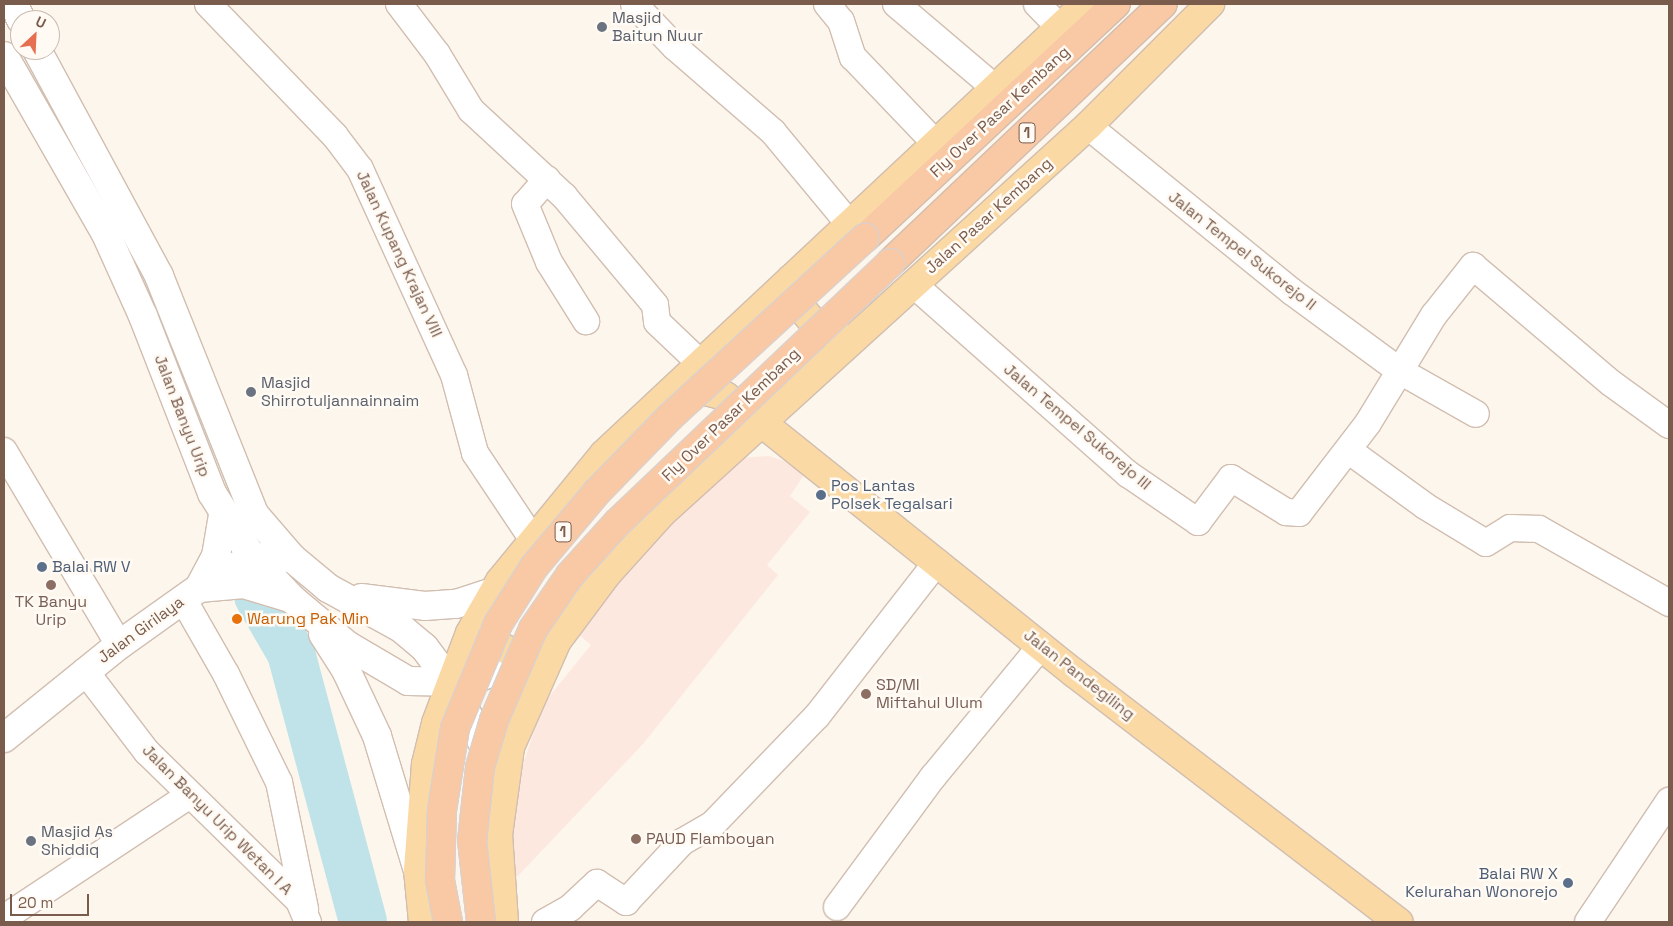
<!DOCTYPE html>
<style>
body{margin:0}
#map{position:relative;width:1673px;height:926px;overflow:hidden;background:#fdf6ec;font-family:"Space Grotesk",sans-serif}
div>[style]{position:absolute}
.commercial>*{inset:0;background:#fde8e0}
.river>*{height:48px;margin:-24px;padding:0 24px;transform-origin:24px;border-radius:24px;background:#bfe3e8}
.roads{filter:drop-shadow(1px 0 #d1beb0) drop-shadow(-1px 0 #d1beb0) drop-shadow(0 1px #d1beb0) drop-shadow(0 -1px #d1beb0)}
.minor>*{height:26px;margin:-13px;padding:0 13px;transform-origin:13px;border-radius:13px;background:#fff}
.tertiary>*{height:28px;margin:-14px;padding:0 14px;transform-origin:14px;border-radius:14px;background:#fff}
.secondary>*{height:28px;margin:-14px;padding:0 14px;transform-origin:14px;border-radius:14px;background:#fff}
.primary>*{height:28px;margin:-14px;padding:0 14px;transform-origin:14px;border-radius:14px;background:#fbd9a5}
.trunk>*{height:28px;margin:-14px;padding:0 14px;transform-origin:14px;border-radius:14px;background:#f9c8a4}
.bridges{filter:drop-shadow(1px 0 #dad1cd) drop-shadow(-1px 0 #dad1cd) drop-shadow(0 1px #dad1cd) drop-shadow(0 -1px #dad1cd)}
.trunk-bridge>*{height:28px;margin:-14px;padding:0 14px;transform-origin:14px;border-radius:14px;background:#f9c8a4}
.dots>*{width:14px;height:14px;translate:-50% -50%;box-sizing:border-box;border:2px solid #fffaf3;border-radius:50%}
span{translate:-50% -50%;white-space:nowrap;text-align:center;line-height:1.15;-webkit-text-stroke:5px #fffaf3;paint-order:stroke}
.shield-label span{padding:1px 4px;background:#fffaf3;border:1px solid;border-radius:4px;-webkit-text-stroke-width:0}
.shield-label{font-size:15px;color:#7a5c4d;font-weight:700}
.worship-label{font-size:16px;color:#5b616d}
.left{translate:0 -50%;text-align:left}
.street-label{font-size:16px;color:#7a5c4d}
.service-label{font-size:16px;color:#4e5e75}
.right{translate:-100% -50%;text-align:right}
.education-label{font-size:16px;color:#785e54}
.food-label{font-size:16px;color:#c56008}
.frame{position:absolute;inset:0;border:5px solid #7a5c4d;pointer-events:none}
.north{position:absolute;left:10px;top:10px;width:50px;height:50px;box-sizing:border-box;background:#fffaf3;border:1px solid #cabbb1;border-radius:50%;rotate:25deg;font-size:14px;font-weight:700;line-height:20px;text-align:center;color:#7a5c4d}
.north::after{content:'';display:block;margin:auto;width:18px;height:22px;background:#e76f51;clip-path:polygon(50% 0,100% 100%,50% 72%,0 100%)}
.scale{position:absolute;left:10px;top:894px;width:79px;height:22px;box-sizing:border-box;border:2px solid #7a5c4d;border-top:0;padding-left:6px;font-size:15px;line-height:18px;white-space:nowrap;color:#7a5c4d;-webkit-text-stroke:4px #fffaf3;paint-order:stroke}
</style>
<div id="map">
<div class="commercial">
<i style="clip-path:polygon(769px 456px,808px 469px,790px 496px,810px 512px,767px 565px,778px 575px,643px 744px,516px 878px,503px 825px,543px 704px,591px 645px,577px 633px,635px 555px,738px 458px)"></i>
</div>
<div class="river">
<i style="left:258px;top:596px;width:66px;rotate:59.9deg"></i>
<i style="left:291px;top:653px;width:278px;rotate:75deg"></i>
</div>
<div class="roads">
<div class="minor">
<i style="left:208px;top:4px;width:183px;rotate:46.1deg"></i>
<i style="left:335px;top:136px;width:41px;rotate:52.9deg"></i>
<i style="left:360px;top:169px;width:226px;rotate:65.5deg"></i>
<i style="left:454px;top:375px;width:81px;rotate:74.9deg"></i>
<i style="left:475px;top:453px;width:105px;rotate:56.3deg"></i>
<i style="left:399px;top:4px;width:63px;rotate:52.8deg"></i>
<i style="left:437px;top:54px;width:66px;rotate:58.7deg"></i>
<i style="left:471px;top:110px;width:127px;rotate:42.8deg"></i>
<i style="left:564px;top:196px;width:142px;rotate:50.1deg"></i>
<i style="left:655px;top:305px;width:17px;rotate:83deg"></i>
<i style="left:657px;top:322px;width:59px;rotate:43.6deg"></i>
<i style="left:634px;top:4px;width:59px;rotate:46.4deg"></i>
<i style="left:675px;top:47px;width:130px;rotate:40.9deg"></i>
<i style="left:773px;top:132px;width:122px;rotate:50.3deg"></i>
<i style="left:827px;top:4px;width:22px;rotate:51deg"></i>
<i style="left:841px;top:21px;width:38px;rotate:72deg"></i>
<i style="left:853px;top:57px;width:120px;rotate:46.3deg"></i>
<i style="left:896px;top:4px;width:130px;rotate:40.3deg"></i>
<i style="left:1037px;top:4px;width:33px;rotate:46deg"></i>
<i style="left:1088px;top:126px;width:262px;rotate:39.1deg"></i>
<i style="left:1291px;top:291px;width:135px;rotate:36.3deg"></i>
<i style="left:1400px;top:371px;width:87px;rotate:29.5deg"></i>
<i style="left:547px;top:179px;width:33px;rotate:131deg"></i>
<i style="left:525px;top:204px;width:63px;rotate:67.5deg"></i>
<i style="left:549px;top:262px;width:70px;rotate:57.9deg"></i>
<i style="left:913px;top:284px;width:287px;rotate:41.5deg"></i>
<i style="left:1128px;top:474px;width:85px;rotate:34.4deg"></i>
<i style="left:1198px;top:522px;width:55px;rotate:-53.1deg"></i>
<i style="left:1231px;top:478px;width:65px;rotate:31.7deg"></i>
<i style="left:1286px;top:512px;width:13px;rotate:4deg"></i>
<i style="left:1299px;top:513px;width:113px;rotate:-52.5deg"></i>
<i style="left:1368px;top:423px;width:127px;rotate:-58.6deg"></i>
<i style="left:1434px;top:315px;width:63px;rotate:-51.5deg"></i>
<i style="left:1473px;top:266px;width:181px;rotate:40.3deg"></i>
<i style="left:1611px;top:383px;width:72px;rotate:35.9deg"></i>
<i style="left:1348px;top:450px;width:95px;rotate:36deg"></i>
<i style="left:1425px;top:506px;width:71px;rotate:31.2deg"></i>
<i style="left:1486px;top:543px;width:28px;rotate:-32deg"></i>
<i style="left:1510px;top:528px;width:29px;rotate:2deg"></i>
<i style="left:1539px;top:529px;width:150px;rotate:29.6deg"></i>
<i style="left:4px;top:451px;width:226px;rotate:59.3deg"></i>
<i style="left:183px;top:599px;width:86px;rotate:60.2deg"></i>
<i style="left:226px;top:674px;width:120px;rotate:63.9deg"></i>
<i style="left:279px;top:782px;width:130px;rotate:78.4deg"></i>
<i style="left:85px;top:671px;width:102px;rotate:52.6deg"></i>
<i style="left:147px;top:752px;width:213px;rotate:44.4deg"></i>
<i style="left:299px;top:901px;width:23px;rotate:67deg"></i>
<i style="left:837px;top:907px;width:162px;rotate:-53.6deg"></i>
<i style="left:933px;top:777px;width:170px;rotate:-50.5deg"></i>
<i style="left:4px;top:918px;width:221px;rotate:-33.5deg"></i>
<i style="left:545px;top:922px;width:29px;rotate:-29deg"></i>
<i style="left:570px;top:908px;width:37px;rotate:-43deg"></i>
<i style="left:597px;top:883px;width:35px;rotate:33deg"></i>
<i style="left:626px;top:902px;width:82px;rotate:-47deg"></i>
<i style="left:682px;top:842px;width:34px;rotate:-30deg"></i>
<i style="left:712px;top:825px;width:151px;rotate:-46.1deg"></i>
<i style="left:817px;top:716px;width:195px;rotate:-52.1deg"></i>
<i style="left:1588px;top:922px;width:146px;rotate:-56.2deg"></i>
</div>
<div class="tertiary">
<i style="left:4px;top:738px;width:148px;rotate:-39deg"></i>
<i style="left:119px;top:645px;width:98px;rotate:-35.5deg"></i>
<i style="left:199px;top:588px;width:61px;rotate:-30.3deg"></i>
<i style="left:252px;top:557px;width:40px;rotate:1.4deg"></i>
</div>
<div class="secondary">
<i style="left:14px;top:4px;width:17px;rotate:66deg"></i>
<i style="left:37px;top:50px;width:257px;rotate:61.6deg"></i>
<i style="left:159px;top:276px;width:256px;rotate:68.2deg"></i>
<i style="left:254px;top:514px;width:58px;rotate:49.2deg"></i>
<i style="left:292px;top:558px;width:47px;rotate:39.8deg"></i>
<i style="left:328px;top:588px;width:83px;rotate:28.7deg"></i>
<i style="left:401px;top:628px;width:30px;rotate:40deg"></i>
<i style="left:424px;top:647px;width:45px;rotate:53.1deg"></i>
<i style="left:451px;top:683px;width:90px;rotate:62.3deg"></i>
<i style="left:4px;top:56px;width:205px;rotate:60.2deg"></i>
<i style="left:106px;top:234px;width:90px;rotate:65.7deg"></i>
<i style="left:143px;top:316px;width:190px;rotate:68.7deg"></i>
<i style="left:212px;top:493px;width:75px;rotate:58deg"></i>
<i style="left:252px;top:557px;width:58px;rotate:46.4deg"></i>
<i style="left:292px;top:599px;width:72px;rotate:39.9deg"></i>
<i style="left:347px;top:645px;width:71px;rotate:30.5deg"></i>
<i style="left:408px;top:681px;width:61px;rotate:0.9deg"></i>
<i style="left:469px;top:682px;width:70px;rotate:-23.6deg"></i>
<i style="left:199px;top:588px;width:45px;rotate:-5.1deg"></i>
<i style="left:244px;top:584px;width:45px;rotate:16.8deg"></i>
<i style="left:199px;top:588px;width:36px;rotate:-62deg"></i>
<i style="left:216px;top:556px;width:42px;rotate:-80.3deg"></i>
<i style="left:361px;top:598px;width:64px;rotate:7.1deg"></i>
<i style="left:425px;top:606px;width:31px;rotate:-4deg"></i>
<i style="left:456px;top:604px;width:40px;rotate:-18deg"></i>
<i style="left:323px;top:634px;width:43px;rotate:57.4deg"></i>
<i style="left:346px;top:670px;width:73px;rotate:64.8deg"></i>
<i style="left:377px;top:736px;width:138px;rotate:73.1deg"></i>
</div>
<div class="primary">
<i style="left:791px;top:279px;width:32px;rotate:70deg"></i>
<i style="left:802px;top:309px;width:17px;rotate:50deg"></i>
<i style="left:813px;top:322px;width:33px;rotate:29deg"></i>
<i style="left:681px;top:393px;width:24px;rotate:-5deg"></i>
<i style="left:705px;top:391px;width:21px;rotate:14deg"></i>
<i style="left:725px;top:396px;width:46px;rotate:36.1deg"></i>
<i style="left:762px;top:423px;width:400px;rotate:38.7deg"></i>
<i style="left:1074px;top:673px;width:409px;rotate:37.5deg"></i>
<i style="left:490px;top:616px;width:16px;rotate:90deg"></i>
<i style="left:490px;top:632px;width:17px;rotate:57deg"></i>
<i style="left:499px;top:646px;width:19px;rotate:25deg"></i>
<i style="left:516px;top:654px;width:18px"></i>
<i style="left:423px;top:922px;width:52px;rotate:-95.5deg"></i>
<i style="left:418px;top:870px;width:106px;rotate:-85.7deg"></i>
<i style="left:426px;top:764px;width:42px;rotate:-76.3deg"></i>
<i style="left:436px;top:723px;width:96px;rotate:-69.3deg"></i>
<i style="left:470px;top:633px;width:60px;rotate:-60deg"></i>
<i style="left:500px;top:581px;width:164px;rotate:-50.7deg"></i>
<i style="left:604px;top:454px;width:659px;rotate:-43.09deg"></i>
<i style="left:504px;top:922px;width:87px;rotate:-93.9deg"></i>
<i style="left:498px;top:835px;width:89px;rotate:-82.2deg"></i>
<i style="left:510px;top:747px;width:116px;rotate:-66.1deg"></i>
<i style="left:557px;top:641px;width:84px;rotate:-53.3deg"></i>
<i style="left:607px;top:574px;width:82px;rotate:-48deg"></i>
<i style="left:662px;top:513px;width:576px;rotate:-42.25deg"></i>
<i style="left:1088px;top:126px;width:173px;rotate:-45deg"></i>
</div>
<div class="trunk">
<i style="left:865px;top:238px;width:343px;rotate:-43deg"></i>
<i style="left:890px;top:263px;width:376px;rotate:-43.5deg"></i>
</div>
</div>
<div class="bridges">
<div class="trunk-bridge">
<i style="left:448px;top:922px;width:43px;rotate:-100.8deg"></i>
<i style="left:440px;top:880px;width:70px;rotate:-88.4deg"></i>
<i style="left:442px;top:810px;width:83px;rotate:-81deg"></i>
<i style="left:455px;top:728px;width:113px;rotate:-67.5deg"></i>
<i style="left:498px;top:624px;width:67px;rotate:-57.7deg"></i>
<i style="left:534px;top:567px;width:98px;rotate:-50deg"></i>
<i style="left:597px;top:492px;width:105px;rotate:-45.8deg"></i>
<i style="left:670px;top:417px;width:265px;rotate:-42.6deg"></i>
<i style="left:481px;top:922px;width:81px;rotate:-96.3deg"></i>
<i style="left:472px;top:841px;width:74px;rotate:-83.8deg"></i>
<i style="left:480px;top:767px;width:49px;rotate:-73.4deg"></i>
<i style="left:494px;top:720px;width:99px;rotate:-66.8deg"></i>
<i style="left:533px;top:629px;width:65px;rotate:-55.6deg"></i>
<i style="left:570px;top:575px;width:70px;rotate:-47.9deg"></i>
<i style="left:617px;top:523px;width:377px;rotate:-43.6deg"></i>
</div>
</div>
<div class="dots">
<i style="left:602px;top:27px;background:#6b7280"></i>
<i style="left:251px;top:392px;background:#6b7280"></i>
<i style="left:821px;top:495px;background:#5c6f8a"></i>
<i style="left:42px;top:567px;background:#5c6f8a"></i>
<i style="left:51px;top:585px;background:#8d6e63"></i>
<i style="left:237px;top:619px;background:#e8710a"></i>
<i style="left:866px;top:694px;background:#8d6e63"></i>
<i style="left:636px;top:839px;background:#8d6e63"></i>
<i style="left:31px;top:841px;background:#6b7280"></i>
<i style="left:1568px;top:883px;background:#5c6f8a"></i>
</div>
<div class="shield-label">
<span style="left:1027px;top:133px">1</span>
<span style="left:563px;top:532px">1</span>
</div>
<div class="worship-label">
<span class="left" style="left:612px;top:27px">Masjid<br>Baitun Nuur</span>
<span class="left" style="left:261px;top:392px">Masjid<br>Shirrotuljannainnaim</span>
<span class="left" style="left:41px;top:841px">Masjid As<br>Shiddiq</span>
</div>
<div class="street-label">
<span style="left:1000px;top:112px;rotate:-43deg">Fly Over Pasar Kembang</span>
<span style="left:989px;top:216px;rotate:-42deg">Jalan Pasar Kembang</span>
<span style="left:1242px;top:251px;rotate:38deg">Jalan Tempel Sukorejo II</span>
<span style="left:399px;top:254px;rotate:65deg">Jalan Kupang Krajan VIII</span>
<span style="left:731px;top:415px;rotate:-44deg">Fly Over Pasar Kembang</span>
<span style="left:182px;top:416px;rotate:69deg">Jalan Banyu Urip</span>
<span style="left:1077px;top:427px;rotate:40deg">Jalan Tempel Sukorejo III</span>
<span style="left:141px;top:630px;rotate:-36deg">Jalan Girilaya</span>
<span style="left:1079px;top:675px;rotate:38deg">Jalan Pandegiling</span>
<span style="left:217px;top:820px;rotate:45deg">Jalan Banyu Urip Wetan I A</span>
</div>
<div class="service-label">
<span class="left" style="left:831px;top:495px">Pos Lantas<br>Polsek Tegalsari</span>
<span class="left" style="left:52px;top:567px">Balai RW V</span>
<span class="right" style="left:1558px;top:883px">Balai RW X<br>Kelurahan Wonorejo</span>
</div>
<div class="education-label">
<span style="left:51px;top:611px">TK Banyu<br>Urip</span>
<span class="left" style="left:876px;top:694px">SD/MI<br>Miftahul Ulum</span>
<span class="left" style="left:646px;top:839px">PAUD Flamboyan</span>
</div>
<div class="food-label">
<span class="left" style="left:247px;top:619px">Warung Pak Min</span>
</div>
<div class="frame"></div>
<div class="north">U</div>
<div class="scale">20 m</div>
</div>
